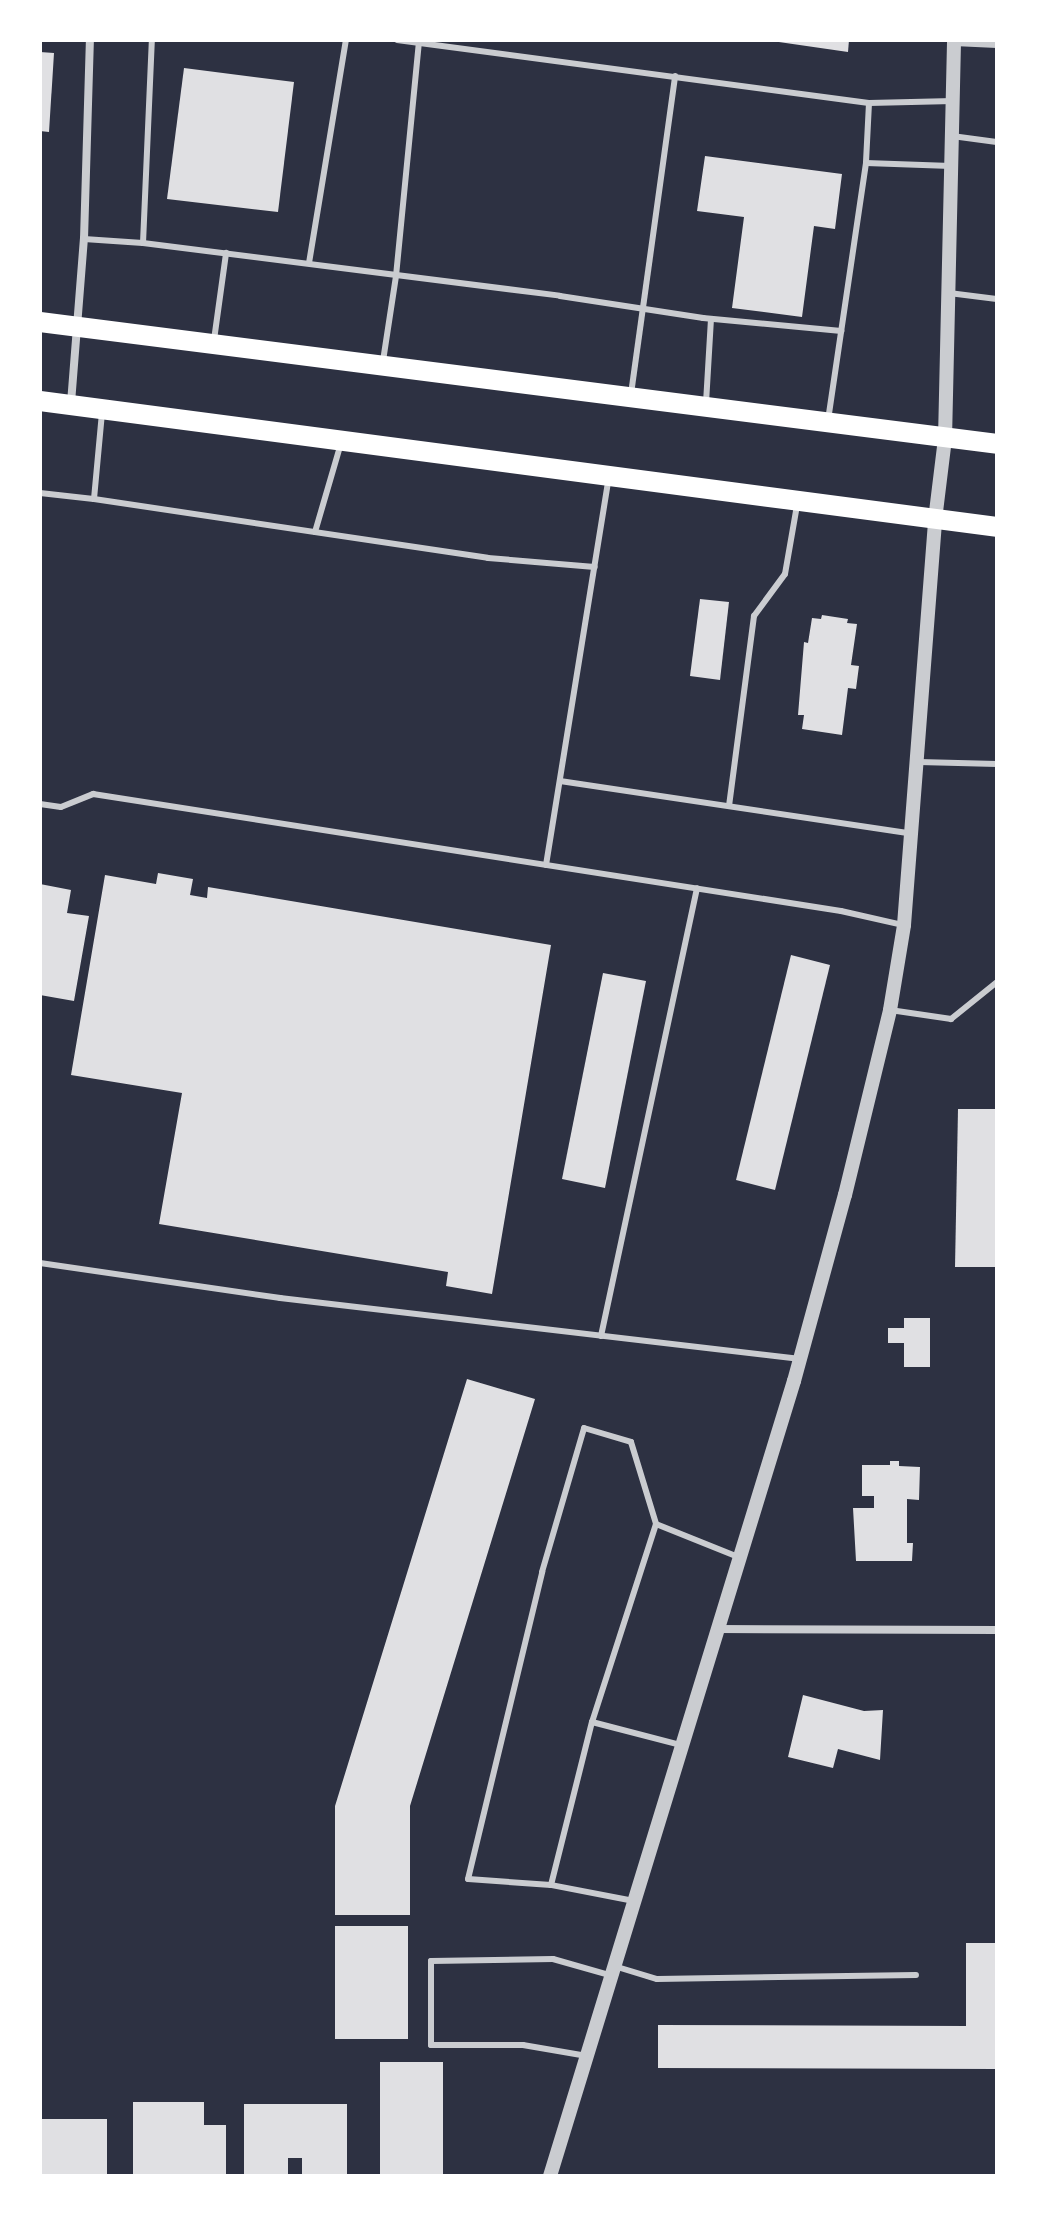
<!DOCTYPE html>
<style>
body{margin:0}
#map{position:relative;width:1037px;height:2216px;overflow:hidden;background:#2d3142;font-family:Raleway,sans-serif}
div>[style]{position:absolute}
.building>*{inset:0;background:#e0e0e3}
.service>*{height:6px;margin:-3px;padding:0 3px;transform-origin:3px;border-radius:3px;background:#caccd0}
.minor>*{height:8px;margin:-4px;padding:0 4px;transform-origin:4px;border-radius:4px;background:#caccd0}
.tertiary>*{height:14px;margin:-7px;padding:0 7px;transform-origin:7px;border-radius:7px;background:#caccd0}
.primary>*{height:20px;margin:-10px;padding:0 10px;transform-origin:10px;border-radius:10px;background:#fff}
span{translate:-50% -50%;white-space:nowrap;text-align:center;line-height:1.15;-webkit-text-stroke:8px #fff;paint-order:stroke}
.frame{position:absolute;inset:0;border:42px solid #fff;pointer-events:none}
</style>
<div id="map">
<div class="building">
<i style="clip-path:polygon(765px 40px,849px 40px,848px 52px)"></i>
<i style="clip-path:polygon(40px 52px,54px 53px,49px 132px,40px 131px)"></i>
<i style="clip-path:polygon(184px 68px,294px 82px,278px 212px,167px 199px)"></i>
<i style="clip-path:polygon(705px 156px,842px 174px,835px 229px,814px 226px,802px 317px,732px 308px,744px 217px,697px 211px)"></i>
<i style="clip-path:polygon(700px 599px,729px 602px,720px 680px,690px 676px)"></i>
<i style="clip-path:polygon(822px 615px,848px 619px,847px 623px,857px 624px,851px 665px,859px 666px,856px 689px,848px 688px,842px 735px,802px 729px,804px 715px,798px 715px,804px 642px,808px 643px,812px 618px,821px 619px)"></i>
<i style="clip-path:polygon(158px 873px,193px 879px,190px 895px,207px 898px,208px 887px,551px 945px,492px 1294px,446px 1286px,448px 1272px,159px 1224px,182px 1093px,71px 1075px,105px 875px,156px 884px)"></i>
<i style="clip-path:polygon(40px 884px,71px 890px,67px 913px,89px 916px,74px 1001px,40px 995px)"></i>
<i style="clip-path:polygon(791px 955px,830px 965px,775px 1190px,736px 1180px)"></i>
<i style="clip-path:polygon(603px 973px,646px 981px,605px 1188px,562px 1179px)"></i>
<i style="clip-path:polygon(958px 1109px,997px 1109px,997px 1267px,955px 1267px)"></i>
<i style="clip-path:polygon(904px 1318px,930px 1318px,930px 1367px,904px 1367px,904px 1343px,888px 1343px,888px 1328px,904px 1328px)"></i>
<i style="clip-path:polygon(467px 1379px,535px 1399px,410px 1806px,410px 1915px,335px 1915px,335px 1806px)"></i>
<i style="clip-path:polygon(890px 1461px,899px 1461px,899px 1466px,920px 1467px,919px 1500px,907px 1499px,907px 1543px,913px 1543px,912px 1561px,856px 1561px,853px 1508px,874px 1508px,874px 1496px,862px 1496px,862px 1465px,890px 1465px)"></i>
<i style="clip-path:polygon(803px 1695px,864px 1711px,883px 1710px,880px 1760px,838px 1749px,833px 1768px,788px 1757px)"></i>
<i style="clip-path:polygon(335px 1926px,408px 1926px,408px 2039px,335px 2039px)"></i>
<i style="clip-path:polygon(966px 1943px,997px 1943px,997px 2069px,658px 2068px,658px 2025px,966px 2026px)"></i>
<i style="clip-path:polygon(380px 2062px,443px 2062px,443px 2176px,380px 2176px)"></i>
<i style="clip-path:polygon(133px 2102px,204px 2102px,204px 2125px,226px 2125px,226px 2175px,133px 2175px)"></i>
<i style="clip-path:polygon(244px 2104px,347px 2104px,347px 2176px,302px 2176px,302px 2158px,288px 2158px,288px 2176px,244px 2176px)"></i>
<i style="clip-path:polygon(40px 2119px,107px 2119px,107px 2176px,40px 2176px)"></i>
</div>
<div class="service">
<i style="left:397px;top:40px;width:476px;rotate:7.6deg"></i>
<i style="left:869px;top:103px;width:60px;rotate:92.9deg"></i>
<i style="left:866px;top:163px;width:260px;rotate:98.4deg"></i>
<i style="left:954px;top:43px;width:43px;rotate:2.7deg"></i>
<i style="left:869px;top:103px;width:84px;rotate:-1.4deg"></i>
<i style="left:952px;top:136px;width:45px;rotate:7.6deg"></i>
<i style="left:866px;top:163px;width:85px;rotate:2deg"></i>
<i style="left:84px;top:239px;width:59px;rotate:3.9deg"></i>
<i style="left:143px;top:243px;width:203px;rotate:-87.5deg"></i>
<i style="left:143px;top:243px;width:420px;rotate:7.2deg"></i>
<i style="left:560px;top:296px;width:145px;rotate:8.7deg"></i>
<i style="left:703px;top:318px;width:139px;rotate:5.4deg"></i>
<i style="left:309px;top:263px;width:226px;rotate:-80.6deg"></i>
<i style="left:949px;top:293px;width:48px;rotate:7.1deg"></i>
<i style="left:214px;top:340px;width:88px;rotate:-82.1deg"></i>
<i style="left:383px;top:361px;width:86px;rotate:-81.3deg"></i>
<i style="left:396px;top:276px;width:235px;rotate:-84.4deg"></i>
<i style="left:631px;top:394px;width:321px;rotate:-82.1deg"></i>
<i style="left:706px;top:403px;width:84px;rotate:-86.6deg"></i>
<i style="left:40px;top:493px;width:54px;rotate:6.3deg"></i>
<i style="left:94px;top:499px;width:87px;rotate:-84.7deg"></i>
<i style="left:94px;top:499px;width:398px;rotate:8.5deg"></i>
<i style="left:488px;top:558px;width:107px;rotate:4.8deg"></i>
<i style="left:315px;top:532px;width:93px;rotate:-73.7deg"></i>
<i style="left:919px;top:762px;width:78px;rotate:1.5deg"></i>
<i style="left:560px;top:781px;width:353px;rotate:8.5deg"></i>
<i style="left:40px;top:804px;width:21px;rotate:8deg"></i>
<i style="left:61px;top:807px;width:35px;rotate:-22deg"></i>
<i style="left:93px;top:794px;width:757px;rotate:8.89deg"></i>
<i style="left:841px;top:911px;width:64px;rotate:12.7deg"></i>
<i style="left:729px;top:806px;width:192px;rotate:-82.5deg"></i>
<i style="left:754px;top:616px;width:52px;rotate:-53.6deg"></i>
<i style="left:785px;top:574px;width:70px;rotate:-80.1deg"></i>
<i style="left:546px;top:865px;width:392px;rotate:-80.8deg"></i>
<i style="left:890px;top:1010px;width:62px;rotate:8.4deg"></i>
<i style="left:951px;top:1019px;width:59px;rotate:-38.8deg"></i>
<i style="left:40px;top:1263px;width:243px;rotate:8.3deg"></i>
<i style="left:280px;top:1298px;width:524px;rotate:6.69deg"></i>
<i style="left:601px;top:1336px;width:458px;rotate:-77.9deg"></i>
<i style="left:656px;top:1524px;width:208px;rotate:107.9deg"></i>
<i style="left:592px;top:1722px;width:92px;rotate:14.5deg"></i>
<i style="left:551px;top:1885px;width:168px;rotate:-75.9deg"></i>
<i style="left:634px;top:1901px;width:85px;rotate:-169.1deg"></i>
<i style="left:551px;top:1885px;width:83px;rotate:-175.9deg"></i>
<i style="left:468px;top:1879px;width:316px;rotate:-76.4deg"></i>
<i style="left:542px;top:1572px;width:150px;rotate:-73.7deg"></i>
<i style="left:584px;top:1428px;width:49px;rotate:16.6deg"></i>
<i style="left:631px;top:1442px;width:86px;rotate:73deg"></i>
<i style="left:656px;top:1524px;width:88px;rotate:21.9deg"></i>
<i style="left:614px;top:1966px;width:45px;rotate:16.8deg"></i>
<i style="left:657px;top:1979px;width:259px;rotate:-0.9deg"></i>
<i style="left:587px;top:2056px;width:65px;rotate:-170.2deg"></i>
<i style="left:523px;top:2045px;width:92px;rotate:180deg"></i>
<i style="left:431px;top:2045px;width:84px;rotate:-90deg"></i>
<i style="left:431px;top:1961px;width:122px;rotate:-0.9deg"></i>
<i style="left:553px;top:1959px;width:58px;rotate:15.9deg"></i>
</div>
<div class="minor">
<i style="left:71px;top:403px;width:165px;rotate:-85.5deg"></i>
<i style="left:84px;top:239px;width:199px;rotate:-88.3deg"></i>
<i style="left:718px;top:1629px;width:279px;rotate:0.2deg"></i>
</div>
<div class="tertiary">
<i style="left:550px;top:2176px;width:832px;rotate:-72.94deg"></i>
<i style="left:794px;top:1381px;width:193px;rotate:-74.7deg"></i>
<i style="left:845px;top:1195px;width:190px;rotate:-76.3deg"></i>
<i style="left:890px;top:1010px;width:86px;rotate:-80.6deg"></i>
<i style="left:904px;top:925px;width:406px;rotate:-85.6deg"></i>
<i style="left:935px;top:520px;width:82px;rotate:-83deg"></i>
<i style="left:945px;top:439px;width:399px;rotate:-88.7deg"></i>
</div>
<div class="primary">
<i style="left:40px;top:322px;width:965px;rotate:7.26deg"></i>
<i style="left:40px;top:401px;width:965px;rotate:7.5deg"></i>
</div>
<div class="frame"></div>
</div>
